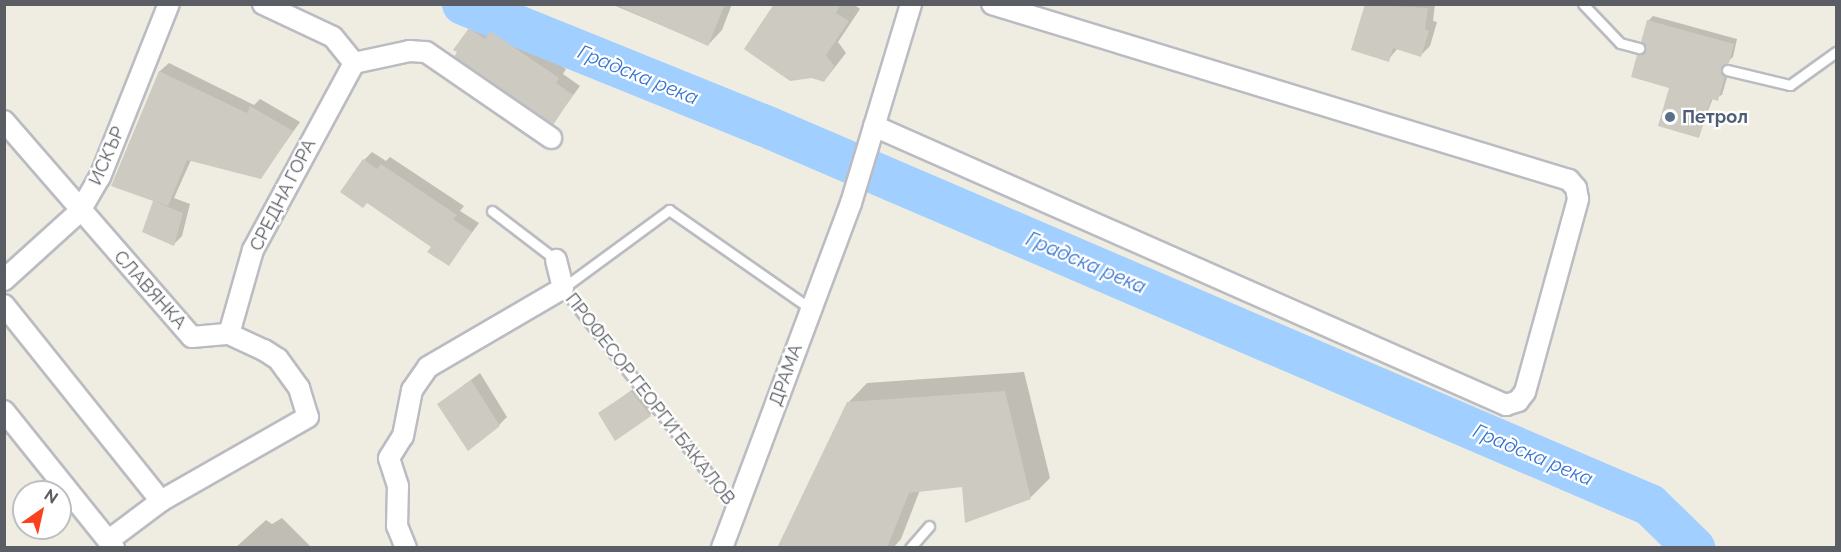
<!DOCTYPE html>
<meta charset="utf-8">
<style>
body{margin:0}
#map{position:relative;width:1841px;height:552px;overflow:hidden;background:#efede2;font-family:Raleway,sans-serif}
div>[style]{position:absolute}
.shadow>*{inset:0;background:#0003}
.river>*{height:42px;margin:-21px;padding:0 21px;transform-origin:21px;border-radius:21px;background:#a1cfff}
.building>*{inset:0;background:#cccac1}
.roads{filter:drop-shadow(2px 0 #babcc2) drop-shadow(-2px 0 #babcc2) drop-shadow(0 2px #babcc2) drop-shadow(0 -2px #babcc2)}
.lane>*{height:9px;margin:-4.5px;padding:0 4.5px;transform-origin:4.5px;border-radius:4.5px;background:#fff}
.street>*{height:20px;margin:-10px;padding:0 10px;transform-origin:10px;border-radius:10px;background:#fff}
.dots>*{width:16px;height:16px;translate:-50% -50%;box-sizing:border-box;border:3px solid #fff;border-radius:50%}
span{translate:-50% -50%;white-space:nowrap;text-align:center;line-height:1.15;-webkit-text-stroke:4.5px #fff;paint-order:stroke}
.service-label{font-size:18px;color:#4e5e75;font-weight:700}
.left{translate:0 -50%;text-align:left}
.street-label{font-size:18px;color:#5a5e64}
.water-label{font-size:20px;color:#3875ce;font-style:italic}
.frame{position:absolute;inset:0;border:6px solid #5a5e64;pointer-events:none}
.north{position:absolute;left:12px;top:480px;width:60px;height:60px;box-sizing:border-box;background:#fff;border:2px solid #bdbfc1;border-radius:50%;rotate:34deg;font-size:16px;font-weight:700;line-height:24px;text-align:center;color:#5a5e64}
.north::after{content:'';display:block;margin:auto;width:21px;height:27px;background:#fa401d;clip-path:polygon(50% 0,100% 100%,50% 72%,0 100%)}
</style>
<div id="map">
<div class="shadow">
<i style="clip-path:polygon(611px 4px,732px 4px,722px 30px,708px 45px)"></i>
<i style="clip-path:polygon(776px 4px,853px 4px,860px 9px,838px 42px,846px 53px,824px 81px)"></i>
<i style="clip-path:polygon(1367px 4px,1435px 4px,1433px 21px,1437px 22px,1430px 46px,1421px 55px,1398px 48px,1388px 60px)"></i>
<i style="clip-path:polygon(1653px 16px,1737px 39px,1733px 57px,1725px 64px,1729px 71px,1722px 95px,1713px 98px,1698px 137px,1671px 87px,1639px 55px,1646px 49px,1648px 21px)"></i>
<i style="clip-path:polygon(479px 21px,493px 30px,500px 24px,566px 69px,563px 74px,580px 86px,553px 123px,471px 29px)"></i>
<i style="clip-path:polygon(169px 63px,254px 105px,260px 99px,300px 122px,261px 177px,191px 160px,174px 198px,190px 204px,182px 236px,174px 244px,155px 200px,113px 185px,160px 71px)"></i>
<i style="clip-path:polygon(372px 152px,386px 161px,390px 157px,464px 206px,460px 211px,479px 223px,449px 264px,364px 160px)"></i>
<i style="clip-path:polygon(1024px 372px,1050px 478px,1031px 497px,963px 485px,920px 490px,901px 539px,893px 548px,787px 548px,848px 403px,867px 383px)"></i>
<i style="clip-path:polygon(480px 373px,507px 417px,499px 425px,439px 404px)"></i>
<i style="clip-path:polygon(640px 384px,658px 407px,650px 415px,600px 413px)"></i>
<i style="clip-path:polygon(282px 518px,312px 548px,235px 548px,266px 520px,272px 524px)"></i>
</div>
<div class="river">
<i style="left:463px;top:4px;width:323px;rotate:22deg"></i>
<i style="left:763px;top:125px;width:965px;rotate:23.19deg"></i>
<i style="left:1650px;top:505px;width:62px;rotate:44.3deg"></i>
</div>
<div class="building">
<i style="clip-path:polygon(614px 4px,725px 4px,708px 46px)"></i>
<i style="clip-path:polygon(774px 4px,841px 4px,836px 13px,849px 21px,826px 55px,834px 66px,824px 82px,812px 78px,790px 81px,744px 49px)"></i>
<i style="clip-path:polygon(1365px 4px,1428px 8px,1425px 29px,1429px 31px,1421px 57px,1393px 48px,1389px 62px,1351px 50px)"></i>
<i style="clip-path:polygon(1647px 20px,1734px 44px,1729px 63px,1721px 68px,1725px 76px,1718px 101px,1711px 99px,1699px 138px,1658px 126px,1669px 88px,1631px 77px,1637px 55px,1645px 50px,1641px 42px)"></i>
<i style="clip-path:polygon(469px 28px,485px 39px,490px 31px,559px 78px,556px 83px,573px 95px,553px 125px,454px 57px,457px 52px,453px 50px)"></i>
<i style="clip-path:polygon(159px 71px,247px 113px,250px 106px,293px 131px,261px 179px,187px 160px,168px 206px,156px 202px,183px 213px,174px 246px,142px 232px,153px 201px,111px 186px)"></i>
<i style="clip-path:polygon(363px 159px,377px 169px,381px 164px,457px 215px,453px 219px,472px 232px,449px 266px,427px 252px,431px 247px,367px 203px,363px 208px,340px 192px)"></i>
<i style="clip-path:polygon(471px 380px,500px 426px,468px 451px,437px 404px)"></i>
<i style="clip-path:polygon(631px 391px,651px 416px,615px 441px,598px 413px)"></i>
<i style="clip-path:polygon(1005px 391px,1031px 499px,965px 523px,962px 487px,909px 493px,887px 548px,777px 548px,847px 402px)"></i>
</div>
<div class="roads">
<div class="lane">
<i style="left:1583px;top:4px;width:54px;rotate:46.5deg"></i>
<i style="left:1620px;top:43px;width:20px;rotate:15deg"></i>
<i style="left:1727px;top:70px;width:65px;rotate:13.4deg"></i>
<i style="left:1790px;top:85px;width:57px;rotate:-35.7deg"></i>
<i style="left:492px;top:211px;width:81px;rotate:37.4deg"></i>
<i style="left:736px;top:509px;width:281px;rotate:-128.1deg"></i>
<i style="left:563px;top:288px;width:132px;rotate:-36.3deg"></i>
<i style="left:669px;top:210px;width:173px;rotate:34.9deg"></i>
<i style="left:910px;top:548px;width:29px;rotate:-49deg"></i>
</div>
<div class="street">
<i style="left:263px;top:4px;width:77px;rotate:25.2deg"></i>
<i style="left:333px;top:37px;width:33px;rotate:51deg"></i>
<i style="left:354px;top:63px;width:57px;rotate:-12.1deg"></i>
<i style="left:410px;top:51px;width:16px;rotate:4deg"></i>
<i style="left:426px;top:52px;width:152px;rotate:34.5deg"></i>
<i style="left:4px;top:121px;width:286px;rotate:49deg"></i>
<i style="left:192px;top:337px;width:37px;rotate:-5deg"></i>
<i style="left:229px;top:334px;width:38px;rotate:25deg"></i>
<i style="left:264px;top:350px;width:17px;rotate:33deg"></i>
<i style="left:278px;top:359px;width:36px;rotate:54deg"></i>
<i style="left:299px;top:388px;width:30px;rotate:73deg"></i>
<i style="left:308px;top:417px;width:169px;rotate:150.3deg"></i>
<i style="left:161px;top:501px;width:65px;rotate:143.1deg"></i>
<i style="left:874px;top:126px;width:691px;rotate:23.82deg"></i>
<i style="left:1506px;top:405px;width:13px;rotate:-18deg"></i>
<i style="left:1518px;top:401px;width:11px;rotate:-52deg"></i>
<i style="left:1525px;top:392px;width:200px;rotate:-74.6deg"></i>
<i style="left:1578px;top:199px;width:11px;rotate:-100deg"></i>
<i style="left:1576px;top:188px;width:11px;rotate:-131deg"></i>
<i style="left:1569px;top:180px;width:603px;rotate:-163.04deg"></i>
<i style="left:4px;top:280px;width:103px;rotate:-42.2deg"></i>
<i style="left:80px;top:211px;width:39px;rotate:-60deg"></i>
<i style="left:100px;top:177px;width:186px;rotate:-68.3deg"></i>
<i style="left:4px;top:305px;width:251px;rotate:51.3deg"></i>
<i style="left:229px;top:334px;width:87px;rotate:-74.1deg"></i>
<i style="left:253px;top:250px;width:213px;rotate:-61.6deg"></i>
<i style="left:4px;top:411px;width:176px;rotate:51.2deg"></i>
<i style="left:406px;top:548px;width:24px;rotate:-112deg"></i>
<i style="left:397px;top:526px;width:40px;rotate:-88.6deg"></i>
<i style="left:398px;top:486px;width:29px;rotate:-108deg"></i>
<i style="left:389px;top:458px;width:26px;rotate:-58deg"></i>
<i style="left:403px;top:436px;width:47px;rotate:-78.9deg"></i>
<i style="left:412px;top:390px;width:28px;rotate:-55deg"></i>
<i style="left:428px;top:367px;width:156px;rotate:-30.3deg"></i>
<i style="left:563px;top:288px;width:29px;rotate:-104deg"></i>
<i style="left:722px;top:548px;width:368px;rotate:-69.5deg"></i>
<i style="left:851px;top:203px;width:208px;rotate:-73.2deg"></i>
</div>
</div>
<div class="dots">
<i style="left:1670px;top:117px;background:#5c6f8a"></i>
</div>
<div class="service-label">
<span class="left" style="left:1682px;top:117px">Петрол</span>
</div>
<div class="street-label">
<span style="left:107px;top:156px;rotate:-66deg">ИСКЪР</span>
<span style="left:283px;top:195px;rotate:-63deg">СРЕДНА ГОРА</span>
<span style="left:150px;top:290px;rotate:48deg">СЛАВЯНКА</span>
<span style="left:786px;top:375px;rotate:-70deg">ДРАМА</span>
<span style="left:650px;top:399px;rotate:52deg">ПРОФЕСОР ГЕОРГИ БАКАЛОВ</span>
</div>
<div class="water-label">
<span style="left:638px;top:75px;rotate:22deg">Градска река</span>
<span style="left:1086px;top:263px;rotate:23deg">Градска река</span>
<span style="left:1533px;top:455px;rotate:23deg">Градска река</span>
</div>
<div class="frame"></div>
<div class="north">N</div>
</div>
